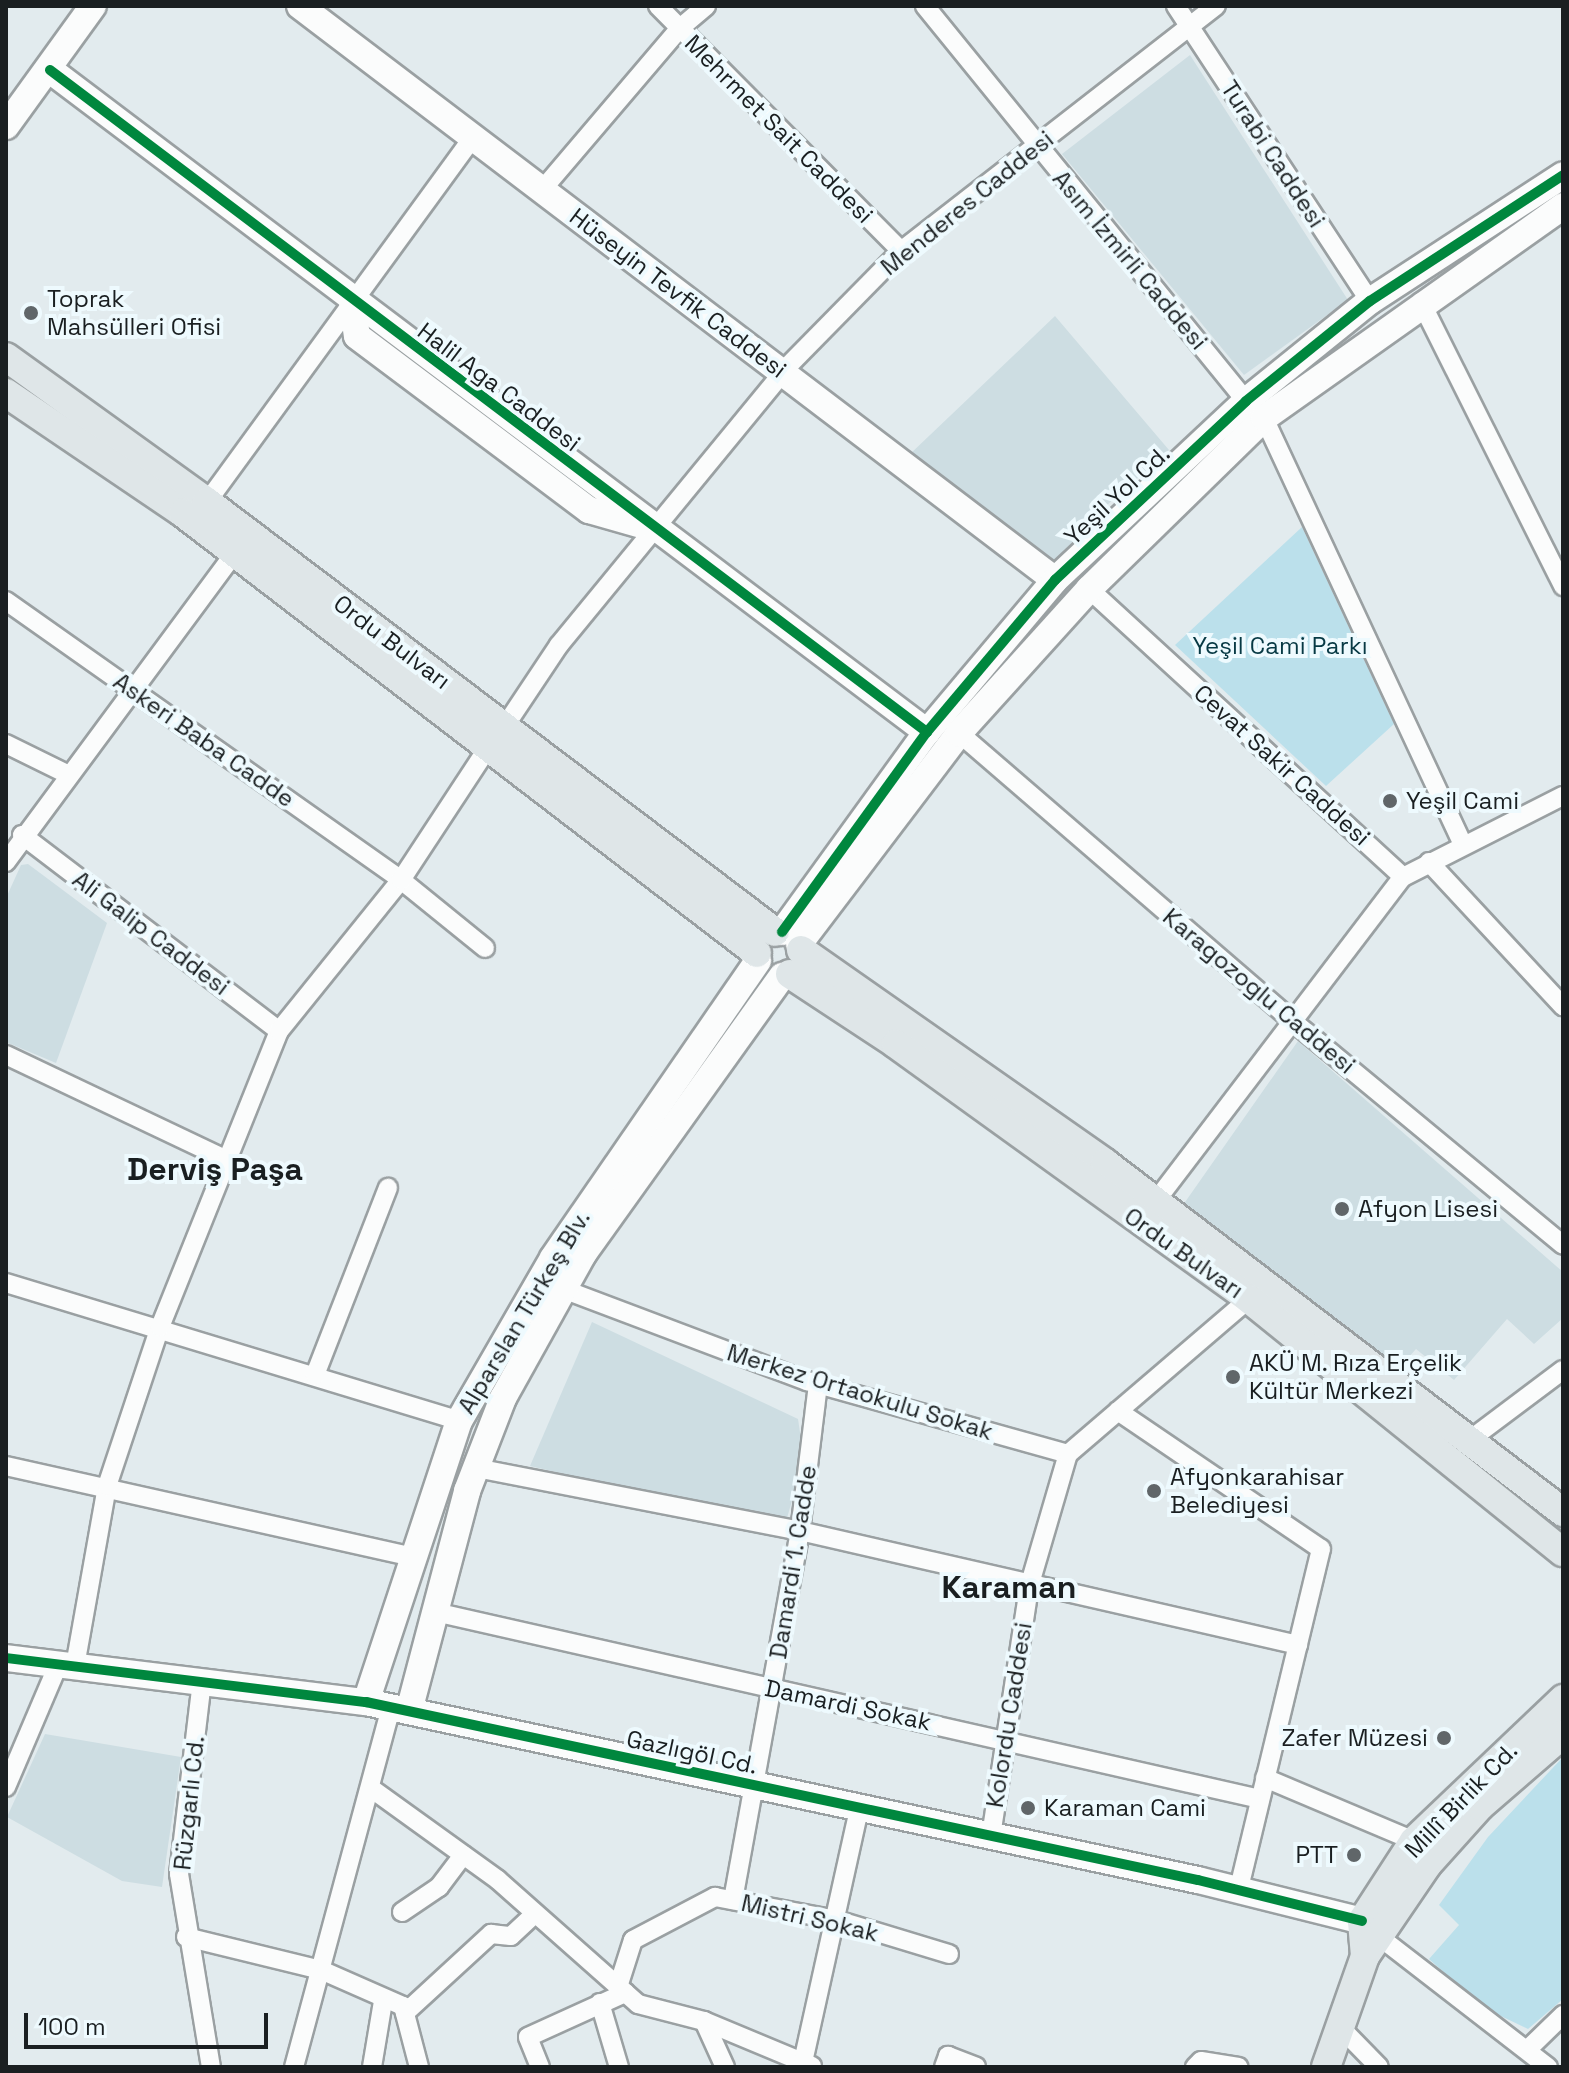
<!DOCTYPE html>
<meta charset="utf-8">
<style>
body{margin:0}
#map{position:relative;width:1569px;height:2073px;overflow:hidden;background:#e2ebee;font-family:"Space Grotesk",sans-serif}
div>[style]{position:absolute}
.built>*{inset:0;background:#cddde2}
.green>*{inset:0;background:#bbe0eb}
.roads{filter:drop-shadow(2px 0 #9aa0a2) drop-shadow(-2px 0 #9aa0a2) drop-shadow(0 2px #9aa0a2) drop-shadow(0 -2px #9aa0a2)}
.street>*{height:18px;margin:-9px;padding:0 9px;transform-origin:9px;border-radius:9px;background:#fbfcfc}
.secondary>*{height:26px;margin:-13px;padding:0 13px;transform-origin:13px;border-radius:13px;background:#fbfcfc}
.primary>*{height:28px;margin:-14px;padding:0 14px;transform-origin:14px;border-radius:14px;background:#dfe6e8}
.cycleway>*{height:10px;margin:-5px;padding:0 5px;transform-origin:5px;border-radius:5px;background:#00873e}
.dots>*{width:22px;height:22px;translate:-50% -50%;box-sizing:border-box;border:4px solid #eefafe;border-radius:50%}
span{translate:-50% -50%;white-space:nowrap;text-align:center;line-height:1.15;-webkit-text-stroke:8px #eefafe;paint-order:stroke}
.street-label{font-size:24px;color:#1a1f21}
.poi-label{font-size:24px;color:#1a1f21}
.left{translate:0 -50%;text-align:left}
.right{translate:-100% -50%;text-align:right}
.park-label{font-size:24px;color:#073944}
.district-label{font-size:32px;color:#1a1f21;font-weight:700}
.frame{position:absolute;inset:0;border:8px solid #1a1f21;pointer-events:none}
.scale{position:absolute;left:24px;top:2013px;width:244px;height:36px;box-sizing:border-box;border:4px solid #1a1f21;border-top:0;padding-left:10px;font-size:24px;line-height:28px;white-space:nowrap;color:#1a1f21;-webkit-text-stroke:6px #eefafe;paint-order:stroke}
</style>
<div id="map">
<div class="built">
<i style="clip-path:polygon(1190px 55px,1348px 300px,1244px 375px,1062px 154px)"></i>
<i style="clip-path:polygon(1055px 316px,1169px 450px,1097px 514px,1106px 524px,1058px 568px,909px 455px)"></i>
<i style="clip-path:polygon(28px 864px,107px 923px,56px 1063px,6px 1042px,6px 898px,21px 865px)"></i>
<i style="clip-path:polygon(1298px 1041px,1563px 1272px,1563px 1318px,1534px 1344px,1507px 1319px,1454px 1380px,1416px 1349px,1400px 1367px,1183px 1205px)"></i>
<i style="clip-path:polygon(592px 1322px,798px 1419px,804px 1459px,787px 1518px,665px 1498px,530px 1466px)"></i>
<i style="clip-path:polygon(45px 1734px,181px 1757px,162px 1887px,122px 1881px,7px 1817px)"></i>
</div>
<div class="green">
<i style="clip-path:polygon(1302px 527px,1394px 724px,1326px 786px,1175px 645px)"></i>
<i style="clip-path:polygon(1563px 1757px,1563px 1999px,1528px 2029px,1484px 2008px,1429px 1959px,1459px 1925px,1439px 1905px,1488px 1837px)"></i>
</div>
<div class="roads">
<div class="street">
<i style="left:658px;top:6px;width:345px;rotate:45.2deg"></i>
<i style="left:925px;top:6px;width:509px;rotate:50.9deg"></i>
<i style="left:1176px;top:6px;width:353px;rotate:56.7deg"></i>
<i style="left:542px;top:190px;width:213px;rotate:-49.6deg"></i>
<i style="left:680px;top:28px;width:34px;rotate:-40deg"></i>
<i style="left:1421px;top:302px;width:318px;rotate:63.4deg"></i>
<i style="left:1264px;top:418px;width:469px;rotate:65deg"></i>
<i style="left:207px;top:502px;width:450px;rotate:-53.9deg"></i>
<i style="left:1089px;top:589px;width:426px;rotate:42.5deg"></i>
<i style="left:6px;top:601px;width:484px;rotate:35.2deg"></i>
<i style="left:401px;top:880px;width:108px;rotate:39deg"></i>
<i style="left:505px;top:726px;width:97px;rotate:-56.3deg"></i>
<i style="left:559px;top:645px;width:361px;rotate:-50.6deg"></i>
<i style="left:788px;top:366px;width:161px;rotate:-45.5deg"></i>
<i style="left:901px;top:251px;width:399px;rotate:-37.9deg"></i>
<i style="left:959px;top:733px;width:437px;rotate:40.8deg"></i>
<i style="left:1290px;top:1019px;width:354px;rotate:39.6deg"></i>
<i style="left:6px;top:744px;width:68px;rotate:26.2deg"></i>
<i style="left:22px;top:835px;width:323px;rotate:37.3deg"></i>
<i style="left:6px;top:862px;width:385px;rotate:-53.5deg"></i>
<i style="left:1429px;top:862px;width:197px;rotate:47.1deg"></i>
<i style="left:6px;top:1055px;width:247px;rotate:25.4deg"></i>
<i style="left:1155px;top:1202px;width:409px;rotate:-52.7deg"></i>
<i style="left:1403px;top:877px;width:179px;rotate:-26.9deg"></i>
<i style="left:6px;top:1283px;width:474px;rotate:16.9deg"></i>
<i style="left:563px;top:1289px;width:261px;rotate:20.7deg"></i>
<i style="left:807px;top:1381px;width:271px;rotate:15.6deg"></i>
<i style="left:315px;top:1375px;width:201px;rotate:-68.7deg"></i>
<i style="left:1118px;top:1411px;width:245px;rotate:34.2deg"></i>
<i style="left:1321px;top:1549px;width:350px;rotate:103.6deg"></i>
<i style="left:1467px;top:1442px;width:120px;rotate:-36.9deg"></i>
<i style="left:6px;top:1466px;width:418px;rotate:12.6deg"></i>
<i style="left:476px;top:1468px;width:330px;rotate:11deg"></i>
<i style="left:800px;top:1531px;width:511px;rotate:12.89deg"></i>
<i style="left:435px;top:1612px;width:846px;rotate:12.77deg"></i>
<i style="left:75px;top:1666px;width:183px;rotate:-79.9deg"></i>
<i style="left:107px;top:1486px;width:168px;rotate:-71.6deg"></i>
<i style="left:160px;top:1327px;width:319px;rotate:-68.1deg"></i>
<i style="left:279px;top:1031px;width:194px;rotate:-51.1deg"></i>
<i style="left:401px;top:880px;width:160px;rotate:-56.7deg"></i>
<i style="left:202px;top:1681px;width:194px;rotate:96.8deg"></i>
<i style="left:179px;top:1874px;width:196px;rotate:80.6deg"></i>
<i style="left:1265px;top:1778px;width:162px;rotate:22.9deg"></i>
<i style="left:6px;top:1787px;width:133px;rotate:-66.9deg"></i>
<i style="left:372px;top:1789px;width:155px;rotate:35.8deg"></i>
<i style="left:498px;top:1880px;width:187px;rotate:41.5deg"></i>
<i style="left:638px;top:2004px;width:68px;rotate:14.4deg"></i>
<i style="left:704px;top:2021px;width:51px;rotate:65.5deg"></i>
<i style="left:991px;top:1836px;width:252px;rotate:-81.3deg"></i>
<i style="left:1029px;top:1587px;width:139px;rotate:-73.7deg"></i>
<i style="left:1068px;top:1454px;width:238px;rotate:-40.6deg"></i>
<i style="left:733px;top:1900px;width:375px;rotate:-79.7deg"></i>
<i style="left:800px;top:1531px;width:148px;rotate:-83deg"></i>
<i style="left:402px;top:1912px;width:45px;rotate:-34deg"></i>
<i style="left:439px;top:1887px;width:40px;rotate:-53deg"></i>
<i style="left:1377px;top:1935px;width:216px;rotate:37.7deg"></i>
<i style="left:186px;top:1937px;width:139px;rotate:13.7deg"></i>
<i style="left:321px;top:1970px;width:90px;rotate:23.7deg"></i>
<i style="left:403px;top:2006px;width:63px;rotate:75.3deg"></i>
<i style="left:618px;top:1987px;width:49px;rotate:-72.3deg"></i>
<i style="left:633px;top:1940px;width:93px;rotate:-27.7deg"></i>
<i style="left:715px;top:1897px;width:124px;rotate:10.7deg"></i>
<i style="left:837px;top:1920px;width:117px;rotate:16.9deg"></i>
<i style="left:600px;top:2003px;width:67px;rotate:73.5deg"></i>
<i style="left:405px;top:2013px;width:117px;rotate:-42.6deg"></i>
<i style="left:491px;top:1934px;width:20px;rotate:6deg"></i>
<i style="left:511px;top:1936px;width:33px;rotate:-43deg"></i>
<i style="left:704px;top:2021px;width:117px;rotate:22.6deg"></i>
<i style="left:1339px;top:2026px;width:57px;rotate:45.7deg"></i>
<i style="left:1528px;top:2049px;width:49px;rotate:-44.2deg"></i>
<i style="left:803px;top:2062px;width:259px;rotate:-77.5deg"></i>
<i style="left:294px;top:2067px;width:373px;rotate:-74.9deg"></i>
<i style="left:372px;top:2067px;width:67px;rotate:-80.5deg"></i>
<i style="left:540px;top:2067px;width:32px;rotate:-112deg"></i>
<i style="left:528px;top:2037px;width:107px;rotate:-24.4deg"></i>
<i style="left:944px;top:2067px;width:12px;rotate:-70deg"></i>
<i style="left:948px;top:2056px;width:30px;rotate:21deg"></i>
<i style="left:1195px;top:2067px;width:8px;rotate:-45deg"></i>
<i style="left:1201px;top:2061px;width:38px;rotate:9deg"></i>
</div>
<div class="secondary">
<i style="left:300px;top:6px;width:948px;rotate:37.24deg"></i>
<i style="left:50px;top:70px;width:1099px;rotate:37.05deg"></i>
<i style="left:6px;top:126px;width:148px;rotate:-54.1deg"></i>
<i style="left:352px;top:301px;width:35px;rotate:82deg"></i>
<i style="left:357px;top:336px;width:290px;rotate:36.9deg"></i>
<i style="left:589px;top:510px;width:51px;rotate:15.9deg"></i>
<i style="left:782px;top:932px;width:247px;rotate:-54.1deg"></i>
<i style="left:927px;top:732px;width:199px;rotate:-49.9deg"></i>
<i style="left:1055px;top:580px;width:262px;rotate:-43.1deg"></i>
<i style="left:1246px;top:401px;width:159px;rotate:-38.9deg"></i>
<i style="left:1370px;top:301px;width:230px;rotate:-33.1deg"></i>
<i style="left:799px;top:944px;width:265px;rotate:-52.8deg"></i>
<i style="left:959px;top:733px;width:194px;rotate:-47.9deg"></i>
<i style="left:1089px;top:589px;width:245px;rotate:-44.3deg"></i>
<i style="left:1264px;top:418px;width:367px;rotate:-35.3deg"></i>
<i style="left:6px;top:1658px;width:363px;rotate:7deg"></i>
<i style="left:366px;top:1702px;width:851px;rotate:12.08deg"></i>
<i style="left:1198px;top:1880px;width:169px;rotate:14deg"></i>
<i style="left:366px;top:1702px;width:296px;rotate:-71.7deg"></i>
<i style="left:459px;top:1421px;width:188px;rotate:-60deg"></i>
<i style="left:553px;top:1258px;width:361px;rotate:-55.4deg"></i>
<i style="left:409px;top:1711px;width:228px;rotate:-75.2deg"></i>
<i style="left:467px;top:1491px;width:100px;rotate:-68.8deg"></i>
<i style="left:503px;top:1398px;width:165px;rotate:-60.9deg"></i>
<i style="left:583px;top:1254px;width:342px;rotate:-54.4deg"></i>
</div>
<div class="primary">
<i style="left:6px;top:357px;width:248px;rotate:35.8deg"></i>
<i style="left:207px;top:502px;width:712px;rotate:37.13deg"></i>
<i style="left:6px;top:393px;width:214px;rotate:34.1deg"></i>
<i style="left:183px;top:513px;width:723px;rotate:37.47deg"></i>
<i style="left:801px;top:950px;width:371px;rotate:35deg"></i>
<i style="left:1105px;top:1163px;width:576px;rotate:37.31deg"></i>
<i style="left:790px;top:974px;width:127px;rotate:33.4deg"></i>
<i style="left:896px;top:1044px;width:435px;rotate:35.8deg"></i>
<i style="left:1249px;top:1299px;width:403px;rotate:38.9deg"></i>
<i style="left:1365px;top:1956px;width:35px;rotate:-95deg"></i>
<i style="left:1362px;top:1921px;width:95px;rotate:-57deg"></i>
<i style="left:1414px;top:1841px;width:206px;rotate:-43.6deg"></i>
<i style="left:1326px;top:2067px;width:118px;rotate:-70.6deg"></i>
<i style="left:1365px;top:1956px;width:110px;rotate:-55.7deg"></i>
<i style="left:1427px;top:1865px;width:79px;rotate:-48.1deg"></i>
<i style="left:1480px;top:1806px;width:110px;rotate:-40.9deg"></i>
</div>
</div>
<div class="cycleway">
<i style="left:50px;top:70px;width:1099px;rotate:37.05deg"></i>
<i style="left:782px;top:932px;width:247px;rotate:-54.1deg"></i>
<i style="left:927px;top:732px;width:199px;rotate:-49.9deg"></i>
<i style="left:1055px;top:580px;width:262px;rotate:-43.1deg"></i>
<i style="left:1246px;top:401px;width:159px;rotate:-38.9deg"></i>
<i style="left:1370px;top:301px;width:230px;rotate:-33.1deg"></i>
<i style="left:6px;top:1658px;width:363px;rotate:7deg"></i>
<i style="left:366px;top:1702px;width:851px;rotate:12.08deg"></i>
<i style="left:1198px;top:1880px;width:169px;rotate:14deg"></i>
</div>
<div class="dots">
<i style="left:31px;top:313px;background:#606669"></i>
<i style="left:1390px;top:801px;background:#606669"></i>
<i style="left:1342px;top:1209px;background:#606669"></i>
<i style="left:1233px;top:1377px;background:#606669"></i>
<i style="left:1154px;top:1491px;background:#606669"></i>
<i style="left:1444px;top:1738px;background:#606669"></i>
<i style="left:1028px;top:1808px;background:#606669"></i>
<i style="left:1354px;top:1855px;background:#606669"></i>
</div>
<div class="street-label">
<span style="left:779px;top:129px;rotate:45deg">Mehrmet Sait Caddesi</span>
<span style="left:1273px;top:154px;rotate:57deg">Turabi Caddesi</span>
<span style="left:967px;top:203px;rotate:-39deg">Menderes Caddesi</span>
<span style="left:1130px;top:260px;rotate:50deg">Asım İzmirli Caddesi</span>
<span style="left:678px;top:293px;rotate:37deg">Hüseyin Tevfik Caddesi</span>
<span style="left:499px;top:387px;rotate:37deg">Halil Aga Caddesi</span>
<span style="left:1117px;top:495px;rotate:-43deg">Yeşil Yol Cd.</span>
<span style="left:392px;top:642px;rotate:37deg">Ordu Bulvarı</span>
<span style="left:204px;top:740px;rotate:35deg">Askeri Baba Cadde</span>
<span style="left:1282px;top:765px;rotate:42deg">Cevat Sakir Caddesi</span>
<span style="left:151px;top:933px;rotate:37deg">Ali Galip Caddesi</span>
<span style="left:1259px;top:991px;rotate:40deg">Karagozoglu Caddesi</span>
<span style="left:1184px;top:1253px;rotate:35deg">Ordu Bulvarı</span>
<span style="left:524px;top:1312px;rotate:-59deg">Alparslan Türkeş Blv.</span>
<span style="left:860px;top:1392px;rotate:17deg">Merkez Ortaokulu Sokak</span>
<span style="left:793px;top:1562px;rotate:-81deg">Damardi 1. Cadde</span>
<span style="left:848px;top:1705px;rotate:12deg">Damardi Sokak</span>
<span style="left:1009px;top:1715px;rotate:-81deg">Kolordu Caddesi</span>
<span style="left:692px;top:1752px;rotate:12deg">Gazlıgöl Cd.</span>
<span style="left:1461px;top:1800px;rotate:-46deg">Millî Birlik Cd.</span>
<span style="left:189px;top:1803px;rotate:-84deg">Rüzgarlı Cd.</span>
<span style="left:810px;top:1918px;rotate:13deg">Mistri Sokak</span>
</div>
<div class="poi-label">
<span class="left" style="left:47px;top:313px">Toprak<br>Mahsülleri Ofisi</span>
<span class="left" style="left:1406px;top:801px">Yeşil Cami</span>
<span class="left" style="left:1358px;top:1209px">Afyon Lisesi</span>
<span class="left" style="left:1249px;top:1377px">AKÜ M. Rıza Erçelik<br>Kültür Merkezi</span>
<span class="left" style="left:1170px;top:1491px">Afyonkarahisar<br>Belediyesi</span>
<span class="right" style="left:1428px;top:1738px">Zafer Müzesi</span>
<span class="left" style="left:1044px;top:1808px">Karaman Cami</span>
<span class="right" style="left:1338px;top:1855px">PTT</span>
</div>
<div class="park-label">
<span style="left:1280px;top:646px">Yeşil Cami Parkı</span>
</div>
<div class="district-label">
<span style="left:215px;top:1169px">Derviş Paşa</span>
<span style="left:1009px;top:1587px">Karaman</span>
</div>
<div class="frame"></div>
<div class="scale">100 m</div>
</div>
